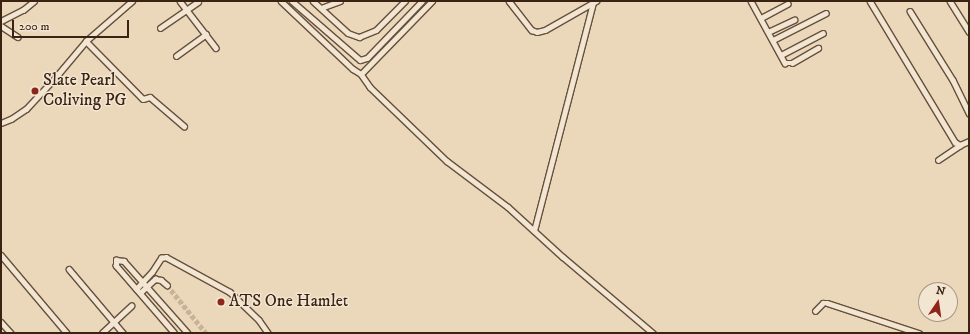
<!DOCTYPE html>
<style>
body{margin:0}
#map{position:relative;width:970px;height:334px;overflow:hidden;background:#ebd7ba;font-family:"IM FELL DW Pica",serif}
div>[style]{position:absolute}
.minor-tunnel>*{height:4.5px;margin-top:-2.25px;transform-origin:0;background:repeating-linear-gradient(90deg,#c8b398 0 4.5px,transparent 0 6.5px)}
.roads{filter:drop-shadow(1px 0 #66503c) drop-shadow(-1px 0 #66503c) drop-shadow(0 1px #66503c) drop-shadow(0 -1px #66503c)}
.minor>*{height:4.5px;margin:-2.25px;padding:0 2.25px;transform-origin:2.25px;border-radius:2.25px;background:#f2e5d2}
.dots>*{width:11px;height:11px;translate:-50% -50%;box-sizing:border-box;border:2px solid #f2e5d2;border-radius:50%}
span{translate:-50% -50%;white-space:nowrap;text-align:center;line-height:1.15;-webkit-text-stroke:3px #f2e5d2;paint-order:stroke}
.poi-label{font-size:17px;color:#3a2312}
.left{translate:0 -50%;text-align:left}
.frame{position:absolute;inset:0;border:2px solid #3a2312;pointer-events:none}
.north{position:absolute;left:918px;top:282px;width:40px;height:40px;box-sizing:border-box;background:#f2e5d2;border:1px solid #a89785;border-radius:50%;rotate:13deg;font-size:11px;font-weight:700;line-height:16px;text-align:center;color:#3a2312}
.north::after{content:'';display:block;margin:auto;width:14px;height:18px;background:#8f2418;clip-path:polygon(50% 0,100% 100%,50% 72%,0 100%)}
.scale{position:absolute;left:12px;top:20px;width:117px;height:18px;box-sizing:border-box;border:2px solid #3a2312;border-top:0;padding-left:5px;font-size:12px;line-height:14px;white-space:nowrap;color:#3a2312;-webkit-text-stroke:3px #f2e5d2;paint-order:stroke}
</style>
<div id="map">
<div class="minor-tunnel">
<i style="left:167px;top:285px;width:62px;rotate:50.9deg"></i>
</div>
<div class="roads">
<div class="minor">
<i style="left:180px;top:1px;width:59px;rotate:52.5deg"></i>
<i style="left:281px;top:1px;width:99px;rotate:43.4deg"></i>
<i style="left:353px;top:69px;width:9px;rotate:32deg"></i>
<i style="left:361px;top:74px;width:16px;rotate:55deg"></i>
<i style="left:370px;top:87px;width:107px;rotate:43.9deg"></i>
<i style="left:447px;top:161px;width:76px;rotate:37deg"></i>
<i style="left:508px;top:207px;width:74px;rotate:42.3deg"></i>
<i style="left:563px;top:257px;width:118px;rotate:40.2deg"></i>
<i style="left:292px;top:1px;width:90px;rotate:40.9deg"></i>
<i style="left:360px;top:60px;width:7px;rotate:-16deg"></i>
<i style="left:367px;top:58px;width:79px;rotate:-46deg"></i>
<i style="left:313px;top:1px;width:47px;rotate:42.4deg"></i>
<i style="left:348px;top:33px;width:12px;rotate:20deg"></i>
<i style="left:359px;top:37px;width:18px;rotate:-22deg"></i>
<i style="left:376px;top:30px;width:41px;rotate:-45deg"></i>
<i style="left:509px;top:1px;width:37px;rotate:52deg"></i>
<i style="left:532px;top:30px;width:5px;rotate:22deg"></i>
<i style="left:537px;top:32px;width:8px;rotate:-14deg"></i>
<i style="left:545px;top:30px;width:59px;rotate:-29.6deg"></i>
<i style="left:751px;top:1px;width:71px;rotate:61.3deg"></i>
<i style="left:785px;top:63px;width:7px"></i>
<i style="left:792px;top:63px;width:30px;rotate:-30deg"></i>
<i style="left:870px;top:1px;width:165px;rotate:58.9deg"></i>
<i style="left:955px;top:142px;width:6px;rotate:31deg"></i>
<i style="left:960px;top:145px;width:10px;rotate:-24deg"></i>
<i style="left:950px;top:1px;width:36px;rotate:58deg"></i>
<i style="left:321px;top:8px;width:20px;rotate:-20deg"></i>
<i style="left:910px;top:11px;width:81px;rotate:58.1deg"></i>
<i style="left:953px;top:80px;width:37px;rotate:64deg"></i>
<i style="left:761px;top:18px;width:30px;rotate:-28deg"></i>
<i style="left:1px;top:21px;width:25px;rotate:-27deg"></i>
<i style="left:23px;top:10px;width:14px;rotate:-39deg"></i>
<i style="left:1px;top:26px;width:20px;rotate:33deg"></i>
<i style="left:160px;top:28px;width:46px;rotate:-34.4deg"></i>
<i style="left:768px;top:32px;width:29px;rotate:-25deg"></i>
<i style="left:773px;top:40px;width:59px;rotate:-27deg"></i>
<i style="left:86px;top:41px;width:81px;rotate:45.5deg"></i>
<i style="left:143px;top:99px;width:7px;rotate:-16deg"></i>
<i style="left:150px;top:97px;width:45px;rotate:40.5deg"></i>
<i style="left:781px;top:55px;width:47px;rotate:-27.6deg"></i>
<i style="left:176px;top:56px;width:37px;rotate:-36deg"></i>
<i style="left:361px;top:74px;width:102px;rotate:-45.8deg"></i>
<i style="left:1px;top:123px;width:11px;rotate:-22deg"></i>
<i style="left:11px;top:119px;width:18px;rotate:-34deg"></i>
<i style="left:26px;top:109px;width:42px;rotate:-46.9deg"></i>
<i style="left:55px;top:78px;width:48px;rotate:-50deg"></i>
<i style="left:86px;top:41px;width:61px;rotate:-41deg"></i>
<i style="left:938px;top:160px;width:27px;rotate:-34deg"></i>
<i style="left:534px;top:231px;width:236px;rotate:-75.5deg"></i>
<i style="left:1px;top:255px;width:102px;rotate:49.8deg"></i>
<i style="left:69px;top:269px;width:84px;rotate:49.8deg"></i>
<i style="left:136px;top:289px;width:23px;rotate:-47deg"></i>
<i style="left:152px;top:272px;width:17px;rotate:-57deg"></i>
<i style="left:161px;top:258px;width:5px;rotate:-11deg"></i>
<i style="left:166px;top:257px;width:73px;rotate:28.7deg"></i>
<i style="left:230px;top:292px;width:40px;rotate:44deg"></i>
<i style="left:259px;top:320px;width:16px;rotate:55deg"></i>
<i style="left:140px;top:293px;width:21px;rotate:-43deg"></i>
<i style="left:155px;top:279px;width:6px;rotate:9deg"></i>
<i style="left:161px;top:280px;width:8px;rotate:40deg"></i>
<i style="left:815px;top:311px;width:11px;rotate:-45deg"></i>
<i style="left:823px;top:303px;width:4px"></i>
<i style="left:827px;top:303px;width:97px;rotate:18.1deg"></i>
<i style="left:1px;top:322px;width:15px;rotate:48deg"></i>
<i style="left:102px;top:333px;width:40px;rotate:-43deg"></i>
<i style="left:174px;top:333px;width:89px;rotate:-130.9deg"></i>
<i style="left:116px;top:266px;width:6px;rotate:-90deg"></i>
<i style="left:116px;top:260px;width:8px;rotate:7deg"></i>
<i style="left:124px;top:261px;width:96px;rotate:48.4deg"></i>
</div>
</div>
<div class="dots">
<i style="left:35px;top:91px;background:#8f2418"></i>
<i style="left:221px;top:302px;background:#8f2418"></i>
</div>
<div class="poi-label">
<span class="left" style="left:43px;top:91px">Slate Pearl<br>Coliving PG</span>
<span class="left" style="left:229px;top:302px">ATS One Hamlet</span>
</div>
<div class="frame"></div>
<div class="north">N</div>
<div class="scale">200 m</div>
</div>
